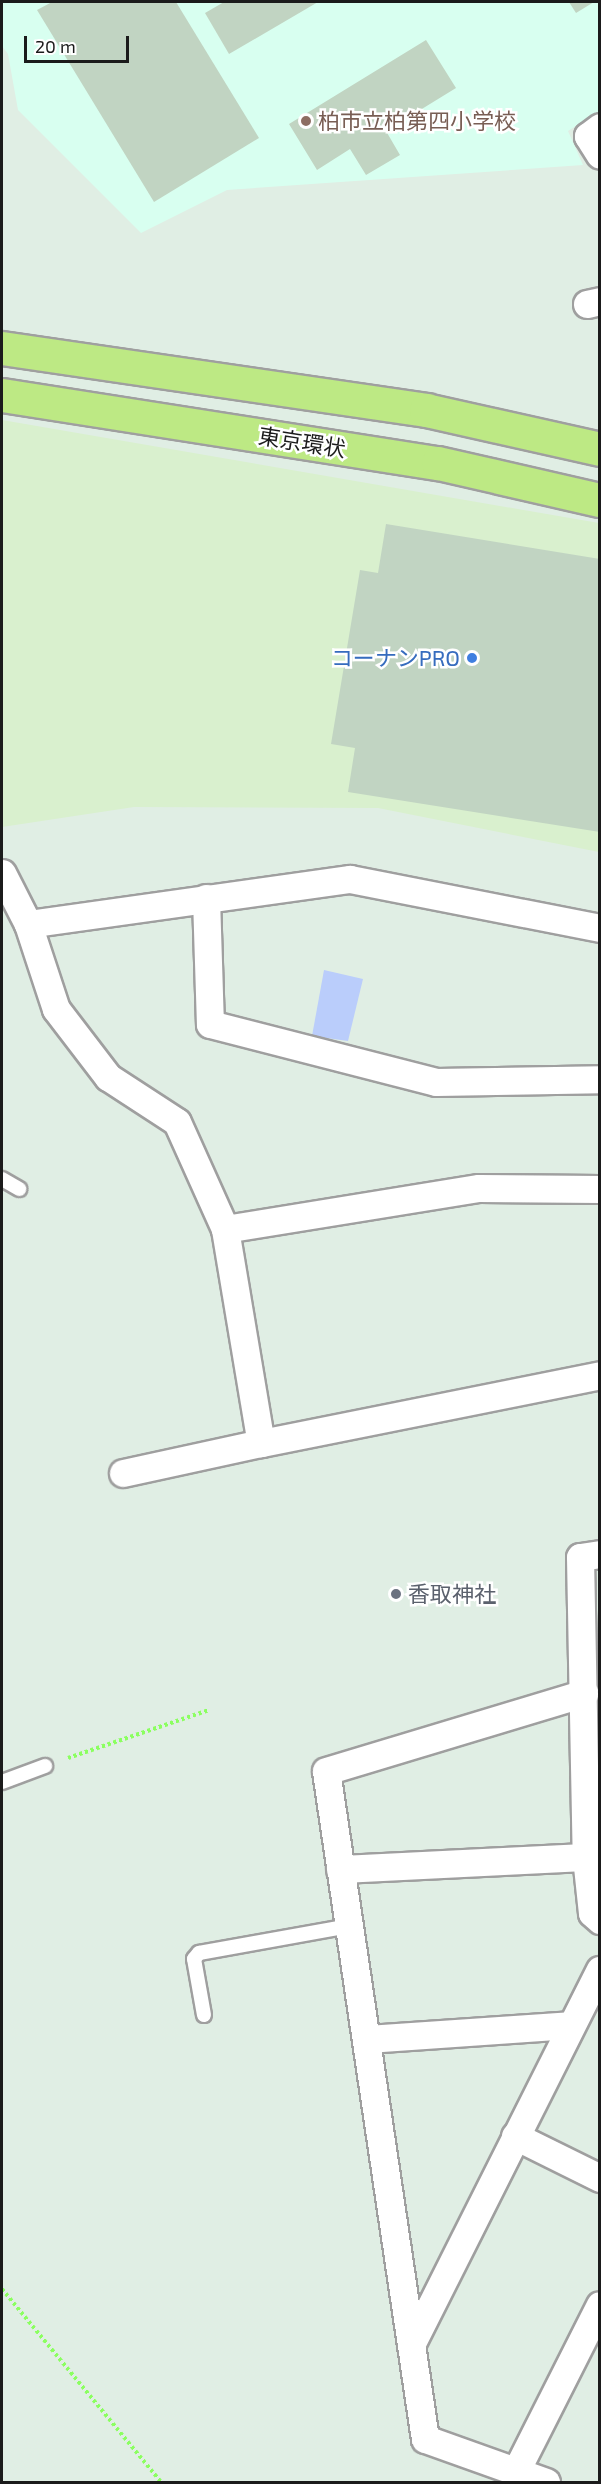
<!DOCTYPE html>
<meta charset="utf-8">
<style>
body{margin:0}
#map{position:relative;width:601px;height:2484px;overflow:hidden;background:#e0eee4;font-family:"Exo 2","Noto Sans JP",sans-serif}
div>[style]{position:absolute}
.commercial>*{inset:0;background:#d9f0ce}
.education>*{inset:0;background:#d8fff0}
.park>*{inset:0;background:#bacdfb}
.building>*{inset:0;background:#c1d4c2}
.path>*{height:4px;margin-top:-2px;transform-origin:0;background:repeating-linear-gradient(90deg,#8bff60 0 3px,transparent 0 6px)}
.roads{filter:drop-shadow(2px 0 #9f9f9f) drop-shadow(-2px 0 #9f9f9f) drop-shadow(0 2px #9f9f9f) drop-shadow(0 -2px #9f9f9f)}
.lane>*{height:14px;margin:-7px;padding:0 7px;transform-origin:7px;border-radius:7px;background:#fff}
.street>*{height:27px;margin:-13.5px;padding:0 13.5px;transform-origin:13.5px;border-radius:13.5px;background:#fff}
.highway>*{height:33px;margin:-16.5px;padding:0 16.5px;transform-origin:16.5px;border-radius:16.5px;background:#bde984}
.dots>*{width:16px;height:16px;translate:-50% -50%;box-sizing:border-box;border:3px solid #fff;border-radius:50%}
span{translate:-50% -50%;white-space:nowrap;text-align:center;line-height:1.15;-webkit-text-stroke:5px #fff;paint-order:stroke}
.education-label{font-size:22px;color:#785e54}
.left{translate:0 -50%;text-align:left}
.street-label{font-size:22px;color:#1b1b1b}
.shop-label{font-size:22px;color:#366cbe}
.right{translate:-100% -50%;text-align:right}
.worship-label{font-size:22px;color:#5b616d}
.frame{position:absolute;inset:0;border:3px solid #1b1b1b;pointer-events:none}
.scale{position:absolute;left:24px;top:36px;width:105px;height:27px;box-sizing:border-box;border:3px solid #1b1b1b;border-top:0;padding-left:8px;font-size:18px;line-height:21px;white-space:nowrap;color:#1b1b1b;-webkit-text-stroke:4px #fff;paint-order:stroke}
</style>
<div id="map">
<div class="commercial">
<i style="clip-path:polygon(2px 420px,599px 523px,599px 852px,378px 808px,134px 807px,2px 827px)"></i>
</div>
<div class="education">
<i style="clip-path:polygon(2px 2px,599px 2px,599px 111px,568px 131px,583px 165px,227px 190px,141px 233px,18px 110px,8px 54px,2px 46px)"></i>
</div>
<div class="park">
<i style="clip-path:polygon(324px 970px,363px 979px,348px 1041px,312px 1036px)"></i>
</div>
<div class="building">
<i style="clip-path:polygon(52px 2px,176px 2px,259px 138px,154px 202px,37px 10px)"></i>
<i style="clip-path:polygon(224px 2px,318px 2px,229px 54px,205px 13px)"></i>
<i style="clip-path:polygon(569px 2px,594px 2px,576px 13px)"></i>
<i style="clip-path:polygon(426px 40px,456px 88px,386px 131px,400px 155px,366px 175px,350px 149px,317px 170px,289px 124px)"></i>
<i style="clip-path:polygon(386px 524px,600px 559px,600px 832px,348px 792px,355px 748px,331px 744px,360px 570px,378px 573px)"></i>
</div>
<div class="path">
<i style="left:68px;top:1758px;width:149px;rotate:-18.8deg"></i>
<i style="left:2px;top:2289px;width:250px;rotate:50.5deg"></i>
</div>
<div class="roads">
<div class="lane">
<i style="left:2px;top:1179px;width:20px;rotate:30deg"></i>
<i style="left:2px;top:1782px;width:46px;rotate:-20.4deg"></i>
<i style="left:204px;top:2015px;width:57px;rotate:-100.1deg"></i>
<i style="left:194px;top:1959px;width:8px;rotate:-50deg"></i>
<i style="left:199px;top:1953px;width:152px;rotate:-10.2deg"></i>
</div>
<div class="street">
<i style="left:600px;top:127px;width:15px;rotate:143deg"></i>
<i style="left:588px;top:136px;width:22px;rotate:58deg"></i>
<i style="left:587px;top:304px;width:13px;rotate:-13deg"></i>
<i style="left:2px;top:873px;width:57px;rotate:63deg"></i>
<i style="left:28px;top:924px;width:89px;rotate:71.8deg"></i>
<i style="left:56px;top:1009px;width:86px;rotate:52.6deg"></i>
<i style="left:108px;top:1077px;width:82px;rotate:33.1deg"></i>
<i style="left:177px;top:1122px;width:117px;rotate:65.8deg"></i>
<i style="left:225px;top:1229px;width:217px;rotate:80.5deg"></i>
<i style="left:261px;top:1443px;width:346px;rotate:-11.3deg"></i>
<i style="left:206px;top:898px;width:126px;rotate:88.2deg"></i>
<i style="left:210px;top:1024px;width:233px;rotate:14.4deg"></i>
<i style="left:436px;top:1082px;width:164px;rotate:-1deg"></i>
<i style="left:28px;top:924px;width:325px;rotate:-8deg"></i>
<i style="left:350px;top:879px;width:255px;rotate:11.1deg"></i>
<i style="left:225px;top:1229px;width:257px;rotate:-9.2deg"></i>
<i style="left:479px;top:1188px;width:121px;rotate:0.5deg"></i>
<i style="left:123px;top:1473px;width:141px;rotate:-12.3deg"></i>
<i style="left:600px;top:1554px;width:20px;rotate:171deg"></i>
<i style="left:580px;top:1557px;width:300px;rotate:88.9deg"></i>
<i style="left:586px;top:1857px;width:56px;rotate:83.9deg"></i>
<i style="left:592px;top:1913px;width:11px;rotate:41deg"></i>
<i style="left:340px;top:1869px;width:246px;rotate:-2.8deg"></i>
<i style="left:366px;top:2039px;width:205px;rotate:-3.9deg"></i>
<i style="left:515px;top:2136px;width:95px;rotate:26.3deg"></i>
<i style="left:411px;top:2345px;width:420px;rotate:-63.3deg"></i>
<i style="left:515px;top:2473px;width:188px;rotate:-63.2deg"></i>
<i style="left:546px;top:2482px;width:128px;rotate:-160.4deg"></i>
<i style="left:425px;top:2439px;width:675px;rotate:-98.43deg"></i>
<i style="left:326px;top:1771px;width:270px;rotate:-16.8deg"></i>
</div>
<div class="highway">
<i style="left:2px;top:348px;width:429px;rotate:8.3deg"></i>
<i style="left:426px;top:410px;width:178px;rotate:12.6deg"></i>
<i style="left:2px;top:395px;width:441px;rotate:8.9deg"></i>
<i style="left:438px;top:463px;width:166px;rotate:12.9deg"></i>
</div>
</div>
<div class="dots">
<i style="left:306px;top:121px;background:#8d6e63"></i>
<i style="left:472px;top:658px;background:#3f7fe0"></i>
<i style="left:396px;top:1594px;background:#6b7280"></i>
</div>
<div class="education-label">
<span class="left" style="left:318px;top:121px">柏市立柏第四小学校</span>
</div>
<div class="street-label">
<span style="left:302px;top:442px;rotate:9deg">東京環状</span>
</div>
<div class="shop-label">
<span class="right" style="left:460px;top:658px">コーナンPRO</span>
</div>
<div class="worship-label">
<span class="left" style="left:408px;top:1594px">香取神社</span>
</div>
<div class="frame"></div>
<div class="scale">20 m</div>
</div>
